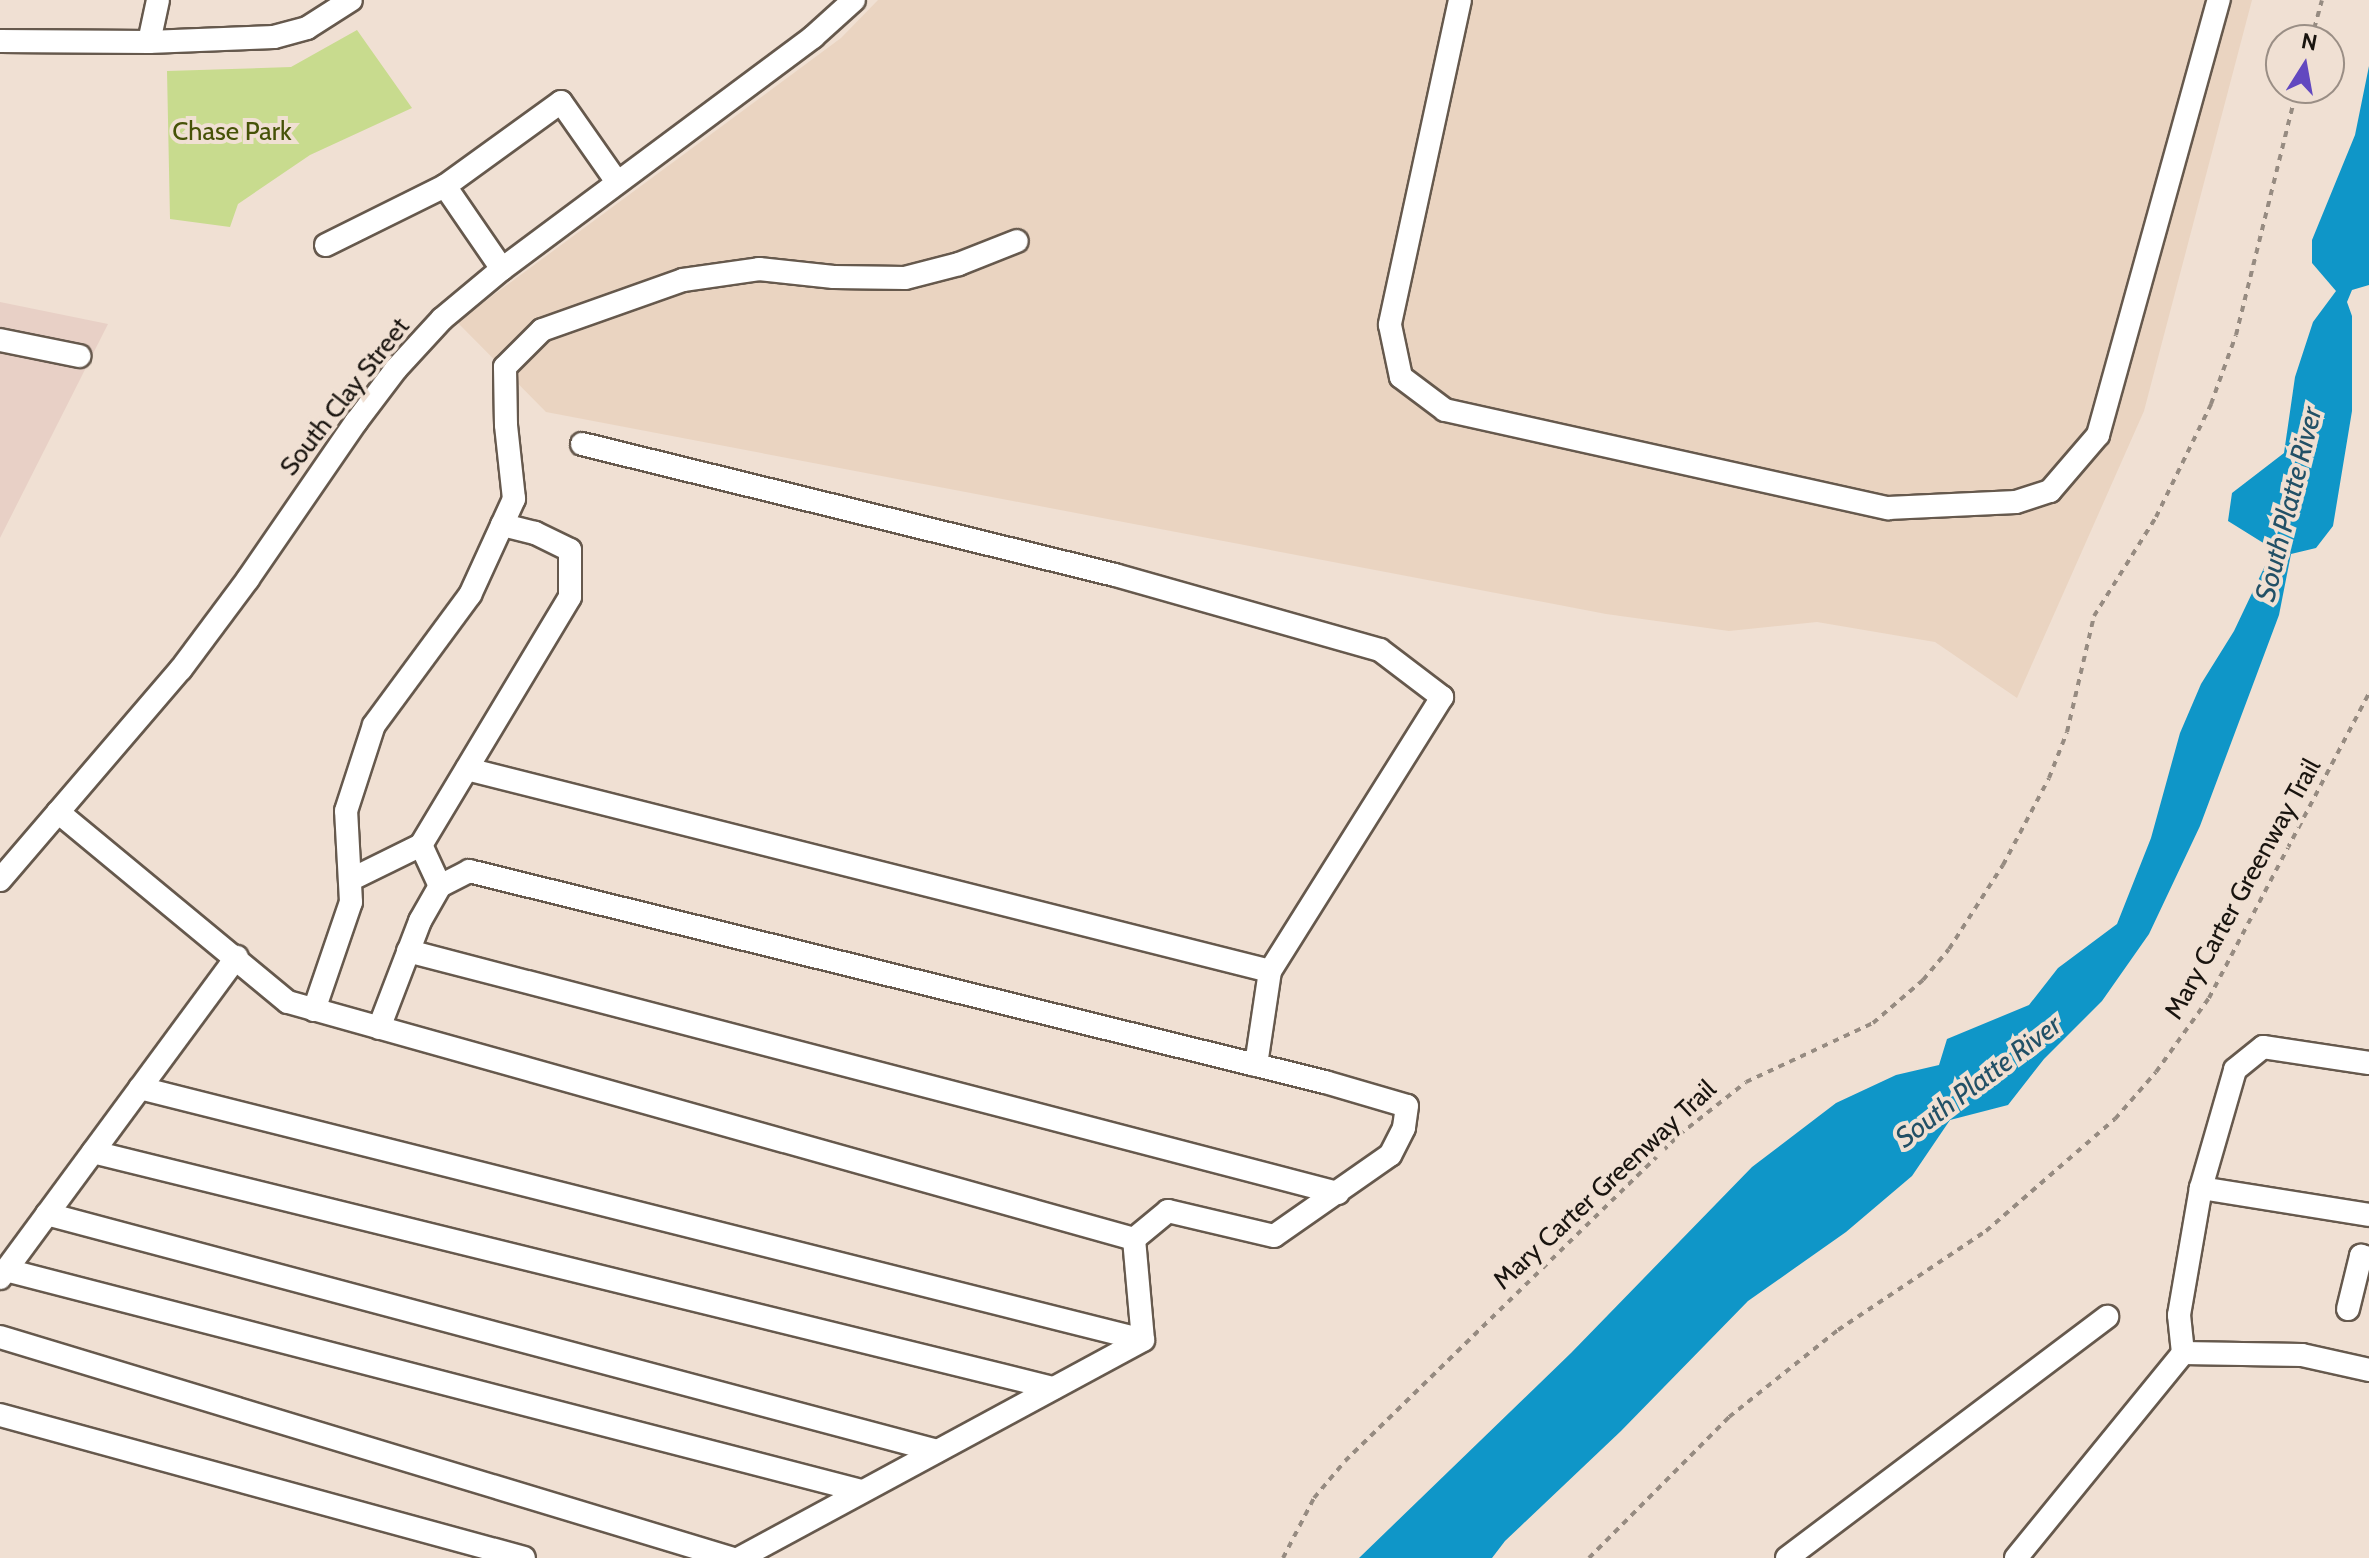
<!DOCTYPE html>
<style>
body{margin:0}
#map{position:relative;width:2369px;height:1558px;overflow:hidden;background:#f0e0d3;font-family:Cabin,sans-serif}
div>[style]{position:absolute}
.commercial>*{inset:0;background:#e8d0c6}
.built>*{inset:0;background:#ead4c1}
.green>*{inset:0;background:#c8db8e}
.water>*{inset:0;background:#0f96c8}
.path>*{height:4px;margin-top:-2px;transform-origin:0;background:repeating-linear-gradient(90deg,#968b81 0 6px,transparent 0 12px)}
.roads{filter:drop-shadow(2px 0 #66594d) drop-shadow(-2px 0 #66594d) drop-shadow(0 2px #66594d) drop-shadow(0 -2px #66594d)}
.minor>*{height:22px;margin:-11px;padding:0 11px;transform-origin:11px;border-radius:11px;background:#fff}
span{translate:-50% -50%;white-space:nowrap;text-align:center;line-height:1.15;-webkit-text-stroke:8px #f0e0d3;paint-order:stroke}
.park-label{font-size:26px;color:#465207}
.street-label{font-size:26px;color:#19140f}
.water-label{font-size:28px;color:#225066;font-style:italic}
.north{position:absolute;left:2265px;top:24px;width:80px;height:80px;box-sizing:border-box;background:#f0e0d3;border:2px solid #9a8e85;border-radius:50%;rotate:11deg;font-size:22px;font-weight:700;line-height:32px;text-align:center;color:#19140f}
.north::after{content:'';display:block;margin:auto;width:28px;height:36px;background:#6248c0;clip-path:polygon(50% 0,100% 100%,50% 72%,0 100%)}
</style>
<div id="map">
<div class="commercial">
<i style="clip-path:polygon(0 302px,108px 324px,0 538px)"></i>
</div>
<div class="built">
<i style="clip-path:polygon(878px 0,2252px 0,2144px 411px,2017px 698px,1935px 642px,1817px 622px,1729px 631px,1606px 614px,546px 412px,457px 322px,841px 38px)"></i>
</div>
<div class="green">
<i style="clip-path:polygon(357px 30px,412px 108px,310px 155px,238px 204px,230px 227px,170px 219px,167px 71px,291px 67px)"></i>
</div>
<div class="water">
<i style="clip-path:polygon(2369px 66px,2369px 285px,2352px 290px,2347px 302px,2352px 316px,2352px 411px,2333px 526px,2316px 548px,2291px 554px,2279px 615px,2200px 826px,2149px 934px,2102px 1001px,2044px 1059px,2008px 1105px,1950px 1120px,1912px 1176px,1846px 1232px,1748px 1301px,1621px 1431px,1505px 1541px,1492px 1558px,1359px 1558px,1571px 1353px,1752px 1167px,1836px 1103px,1896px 1075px,1939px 1065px,1947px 1039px,2029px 1005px,2058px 968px,2117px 924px,2151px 838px,2180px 733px,2201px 684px,2234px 631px,2273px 549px,2228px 521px,2232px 493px,2284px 453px,2295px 377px,2313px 322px,2336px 291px,2312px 263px,2312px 240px,2355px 135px)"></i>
</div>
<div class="path">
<i style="left:2311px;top:40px;width:41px;rotate:-74.6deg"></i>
<i style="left:1283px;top:1558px;width:68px;rotate:-62.7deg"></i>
<i style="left:1314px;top:1498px;width:48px;rotate:-50deg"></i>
<i style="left:1345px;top:1461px;width:467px;rotate:-44.3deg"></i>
<i style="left:1679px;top:1135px;width:85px;rotate:-38.3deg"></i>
<i style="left:1746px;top:1082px;width:140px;rotate:-24.9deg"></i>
<i style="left:1873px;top:1023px;width:66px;rotate:-40.7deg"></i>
<i style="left:1923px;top:980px;width:40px;rotate:-50deg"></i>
<i style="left:1949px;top:949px;width:100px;rotate:-57.3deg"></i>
<i style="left:2003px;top:865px;width:98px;rotate:-62.1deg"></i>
<i style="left:2049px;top:778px;width:49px;rotate:-68.6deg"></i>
<i style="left:2067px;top:732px;width:119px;rotate:-76.9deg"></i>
<i style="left:2094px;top:616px;width:117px;rotate:-57.9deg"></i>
<i style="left:2156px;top:517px;width:126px;rotate:-64deg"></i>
<i style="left:2211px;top:404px;width:73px;rotate:-70.1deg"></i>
<i style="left:2236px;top:335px;width:254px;rotate:-76.1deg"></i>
<i style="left:1589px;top:1558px;width:199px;rotate:-45.2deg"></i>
<i style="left:1729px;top:1417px;width:139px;rotate:-38.6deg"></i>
<i style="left:1838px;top:1330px;width:178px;rotate:-33.8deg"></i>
<i style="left:1986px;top:1231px;width:171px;rotate:-41deg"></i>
<i style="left:2115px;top:1119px;width:62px;rotate:-48.9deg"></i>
<i style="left:2156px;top:1072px;width:91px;rotate:-54.4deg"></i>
<i style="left:2209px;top:998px;width:344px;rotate:-62.3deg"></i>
</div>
<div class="roads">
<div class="minor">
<i style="left:1460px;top:0;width:332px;rotate:102.2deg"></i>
<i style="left:1390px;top:325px;width:53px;rotate:78.1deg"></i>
<i style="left:1401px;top:377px;width:55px;rotate:36.9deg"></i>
<i style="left:1445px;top:410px;width:454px;rotate:12.5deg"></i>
<i style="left:1888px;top:508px;width:128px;rotate:-2.7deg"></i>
<i style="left:2016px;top:502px;width:36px;rotate:-18deg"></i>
<i style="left:2050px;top:491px;width:74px;rotate:-49.4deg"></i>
<i style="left:2098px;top:435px;width:452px;rotate:-74.5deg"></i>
<i style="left:0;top:41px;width:149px;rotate:0.4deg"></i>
<i style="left:149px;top:42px;width:125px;rotate:-2.3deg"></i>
<i style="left:274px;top:37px;width:34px;rotate:-15deg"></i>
<i style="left:307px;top:28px;width:52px;rotate:-32.5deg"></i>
<i style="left:149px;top:42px;width:43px;rotate:-77.9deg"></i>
<i style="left:326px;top:245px;width:133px;rotate:-26.4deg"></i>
<i style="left:502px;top:269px;width:101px;rotate:-124.5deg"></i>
<i style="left:445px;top:186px;width:143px;rotate:-35.9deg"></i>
<i style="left:561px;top:102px;width:98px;rotate:55deg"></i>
<i style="left:0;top:340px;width:81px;rotate:11.4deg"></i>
<i style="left:582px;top:444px;width:549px;rotate:13.81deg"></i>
<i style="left:1115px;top:575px;width:275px;rotate:15.8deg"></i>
<i style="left:1380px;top:650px;width:78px;rotate:37.2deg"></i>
<i style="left:1442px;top:697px;width:324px;rotate:122.1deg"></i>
<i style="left:1270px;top:971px;width:95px;rotate:98.5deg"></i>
<i style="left:467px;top:769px;width:828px;rotate:14.12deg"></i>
<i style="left:58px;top:812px;width:298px;rotate:39.6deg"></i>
<i style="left:288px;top:1002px;width:879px;rotate:15.65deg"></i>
<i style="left:421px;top:845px;width:45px;rotate:65.1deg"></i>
<i style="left:0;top:880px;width:278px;rotate:-49.4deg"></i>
<i style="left:181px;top:669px;width:112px;rotate:-53.3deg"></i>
<i style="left:248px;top:579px;width:191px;rotate:-55.5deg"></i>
<i style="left:356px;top:422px;width:66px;rotate:-53deg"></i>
<i style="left:396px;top:369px;width:68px;rotate:-47.4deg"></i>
<i style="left:442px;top:319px;width:78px;rotate:-39.8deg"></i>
<i style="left:502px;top:269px;width:388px;rotate:-36.7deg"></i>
<i style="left:813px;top:37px;width:55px;rotate:-42.1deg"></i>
<i style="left:350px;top:880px;width:79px;rotate:-26.2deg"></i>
<i style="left:421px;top:845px;width:289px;rotate:-59deg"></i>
<i style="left:570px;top:597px;width:47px;rotate:-90deg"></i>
<i style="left:570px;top:550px;width:39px;rotate:-154deg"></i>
<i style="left:535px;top:533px;width:34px;rotate:-166deg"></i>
<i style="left:408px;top:951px;width:961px;rotate:14.59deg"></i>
<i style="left:314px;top:1010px;width:114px;rotate:-71.1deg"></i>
<i style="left:351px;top:902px;width:91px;rotate:-93.1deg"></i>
<i style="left:346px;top:811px;width:90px;rotate:-72deg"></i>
<i style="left:374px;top:725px;width:162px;rotate:-53.6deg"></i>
<i style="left:470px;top:595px;width:106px;rotate:-65.4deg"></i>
<i style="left:514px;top:499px;width:74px;rotate:-96.2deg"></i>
<i style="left:506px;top:425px;width:58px;rotate:-91deg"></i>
<i style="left:505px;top:367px;width:52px;rotate:-45deg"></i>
<i style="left:542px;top:330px;width:150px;rotate:-19.5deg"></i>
<i style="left:683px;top:280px;width:77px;rotate:-8.2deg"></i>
<i style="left:759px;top:269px;width:75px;rotate:6.1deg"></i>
<i style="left:834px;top:277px;width:71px;rotate:0.8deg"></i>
<i style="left:905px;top:278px;width:56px;rotate:-14.5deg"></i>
<i style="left:959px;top:264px;width:62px;rotate:-21.6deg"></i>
<i style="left:379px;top:1028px;width:115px;rotate:-69deg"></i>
<i style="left:420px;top:921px;width:40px;rotate:-60.3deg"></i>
<i style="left:440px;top:886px;width:33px;rotate:-27deg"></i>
<i style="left:469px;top:871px;width:882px;rotate:13.85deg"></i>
<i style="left:1325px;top:1082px;width:85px;rotate:16.3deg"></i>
<i style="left:1407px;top:1106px;width:22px;rotate:98deg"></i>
<i style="left:1404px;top:1128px;width:30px;rotate:117deg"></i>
<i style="left:1390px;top:1155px;width:141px;rotate:145.1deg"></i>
<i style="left:1274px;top:1236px;width:109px;rotate:-166.7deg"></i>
<i style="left:1168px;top:1211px;width:44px;rotate:140.5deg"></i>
<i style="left:1134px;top:1239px;width:101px;rotate:84.9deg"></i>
<i style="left:1143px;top:1340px;width:458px;rotate:151.6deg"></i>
<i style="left:2369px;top:1063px;width:107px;rotate:-171.4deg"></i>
<i style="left:2263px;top:1047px;width:36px;rotate:141deg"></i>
<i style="left:2235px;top:1070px;width:123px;rotate:106.1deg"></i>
<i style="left:2201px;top:1188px;width:170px;rotate:9.1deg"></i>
<i style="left:140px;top:1088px;width:1034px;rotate:14.1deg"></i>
<i style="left:93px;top:1152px;width:989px;rotate:13.81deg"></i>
<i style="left:47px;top:1214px;width:921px;rotate:14.91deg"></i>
<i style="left:6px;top:1270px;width:884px;rotate:14.48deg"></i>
<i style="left:0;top:1278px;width:399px;rotate:-53.6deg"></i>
<i style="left:2348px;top:1309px;width:55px;rotate:-76.2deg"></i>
<i style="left:2361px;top:1256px;width:8px;rotate:14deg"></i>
<i style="left:0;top:1337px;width:763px;rotate:16.84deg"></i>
<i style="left:2183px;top:1353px;width:38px;rotate:-96deg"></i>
<i style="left:2179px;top:1315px;width:129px;rotate:-80.2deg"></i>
<i style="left:0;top:1415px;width:543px;rotate:15.26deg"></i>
<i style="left:1787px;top:1558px;width:401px;rotate:-37deg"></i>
<i style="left:2016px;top:1558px;width:264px;rotate:-50.8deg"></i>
<i style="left:2183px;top:1353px;width:119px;rotate:1deg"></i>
<i style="left:2302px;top:1355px;width:69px;rotate:12.6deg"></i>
</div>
</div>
<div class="park-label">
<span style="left:232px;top:132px">Chase Park</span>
</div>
<div class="street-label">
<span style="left:345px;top:397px;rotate:-52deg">South Clay Street</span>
<span style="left:2243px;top:889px;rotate:-61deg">Mary Carter Greenway Trail</span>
<span style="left:1605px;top:1185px;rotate:-43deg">Mary Carter Greenway Trail</span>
</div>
<div class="water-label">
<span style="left:2288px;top:504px;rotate:-76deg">South Platte River</span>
<span style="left:1978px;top:1081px;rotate:-37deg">South Platte River</span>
</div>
<div class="north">N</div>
</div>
